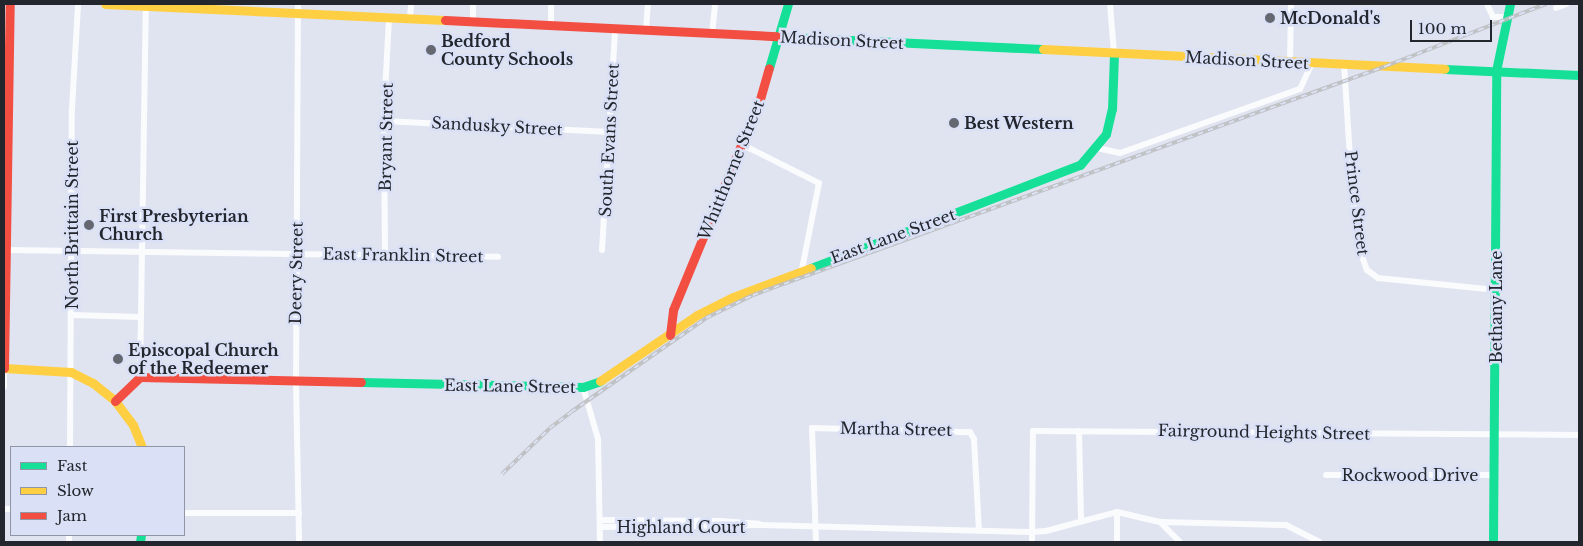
<!DOCTYPE html>
<style>
body{margin:0}
#map{position:relative;width:1583px;height:546px;overflow:hidden;background:#e0e4f0;font-family:"Libre Baskerville",serif}
div>[style]{position:absolute}
.street>*{height:6px;margin:-3px;padding:0 3px;transform-origin:3px;border-radius:3px;background:#fafbfd}
.fast>*{height:9px;margin:-4.5px;padding:0 4.5px;transform-origin:4.5px;border-radius:4.5px;background:#16e098}
.slow>*{height:9px;margin:-4.5px;padding:0 4.5px;transform-origin:4.5px;border-radius:4.5px;background:#ffcf43}
.jam>*{height:9px;margin:-4.5px;padding:0 4.5px;transform-origin:4.5px;border-radius:4.5px;background:#f24e42}
.rail>*{height:4px;margin-top:-2px;transform-origin:0;background:repeating-linear-gradient(90deg,#dae1f6 0 5.5px,#bdbfc1 0 11px);box-sizing:border-box;border-block:1px solid #bdbfc1}
.dots>*{width:14px;height:14px;translate:-50% -50%;box-sizing:border-box;border:2px solid #dae1f6;border-radius:50%}
span{translate:-50% -50%;white-space:nowrap;text-align:center;line-height:1.15;-webkit-text-stroke:5px #dae1f6;paint-order:stroke}
.poi-label{font-size:16px;color:#23262d;font-weight:700}
.left{translate:0 -50%;text-align:left}
.street-label{font-size:16px;color:#23262d}
.frame{position:absolute;inset:0;border:5px solid #23262d;pointer-events:none}
.legend{position:absolute;left:10px;top:446px;width:175px;height:90px;box-sizing:border-box;background:#dae1f6;border:1px solid #9196a6;margin:0;padding:6px 9px;list-style:none;font-size:15px;color:#23262d}
.legend li{display:flex;align-items:center;gap:10px;height:25px}
.legend b{width:25px;border:1px solid #9196a6}
.scale{position:absolute;left:1410px;top:20px;width:82px;height:22px;box-sizing:border-box;border:2px solid #23262d;border-top:0;padding-left:6px;font-size:15px;line-height:18px;white-space:nowrap;color:#23262d;-webkit-text-stroke:4px #dae1f6;paint-order:stroke}
</style>
<div id="map">
<div class="street">
<i style="left:298px;top:4px;width:378px;rotate:90.3deg"></i>
<i style="left:296px;top:382px;width:160px;rotate:88.9deg"></i>
<i style="left:551px;top:4px;width:21px;rotate:90deg"></i>
<i style="left:1110px;top:4px;width:50px;rotate:85.4deg"></i>
<i style="left:1487px;top:4px;width:14px;rotate:65deg"></i>
<i style="left:1493px;top:17px;width:13px"></i>
<i style="left:1556px;top:8px;width:11px;rotate:-22deg"></i>
<i style="left:410px;top:19px;width:15px;rotate:-86deg"></i>
<i style="left:473px;top:22px;width:18px;rotate:-90deg"></i>
<i style="left:646px;top:31px;width:27px;rotate:-86deg"></i>
<i style="left:712px;top:34px;width:30px;rotate:-84deg"></i>
<i style="left:1290px;top:62px;width:58px;rotate:-89deg"></i>
<i style="left:1344px;top:63px;width:126px;rotate:86.4deg"></i>
<i style="left:1352px;top:189px;width:65px;rotate:82deg"></i>
<i style="left:1361px;top:253px;width:18px;rotate:71deg"></i>
<i style="left:1367px;top:270px;width:14px;rotate:36deg"></i>
<i style="left:1378px;top:278px;width:119px;rotate:5.8deg"></i>
<i style="left:384px;top:121px;width:226px;rotate:2.8deg"></i>
<i style="left:743px;top:145px;width:85px;rotate:26.6deg"></i>
<i style="left:819px;top:183px;width:88px;rotate:101.2deg"></i>
<i style="left:1097px;top:148px;width:24px;rotate:12deg"></i>
<i style="left:1120px;top:153px;width:191px;rotate:-19.6deg"></i>
<i style="left:1300px;top:89px;width:29px;rotate:-65deg"></i>
<i style="left:7px;top:250px;width:491px;rotate:0.8deg"></i>
<i style="left:602px;top:250px;width:221px;rotate:-86.6deg"></i>
<i style="left:385px;top:256px;width:145px;rotate:-90.4deg"></i>
<i style="left:384px;top:111px;width:93px;rotate:-86.9deg"></i>
<i style="left:71px;top:315px;width:70px;rotate:1.6deg"></i>
<i style="left:140px;top:377px;width:372px;rotate:-89.1deg"></i>
<i style="left:4px;top:387px;width:19px;rotate:-90deg"></i>
<i style="left:583px;top:387px;width:54px;rotate:73.9deg"></i>
<i style="left:598px;top:439px;width:103px;rotate:88.9deg"></i>
<i style="left:1079px;top:431px;width:89px;rotate:88.7deg"></i>
<i style="left:70px;top:447px;width:338px;rotate:-89.7deg"></i>
<i style="left:72px;top:109px;width:105px;rotate:-86.7deg"></i>
<i style="left:1326px;top:475px;width:168px"></i>
<i style="left:4px;top:509px;width:7px"></i>
<i style="left:1117px;top:512px;width:30px;rotate:90deg"></i>
<i style="left:184px;top:513px;width:115px"></i>
<i style="left:600px;top:520px;width:120px;rotate:0.5deg"></i>
<i style="left:720px;top:521px;width:39px;rotate:4deg"></i>
<i style="left:1160px;top:522px;width:28px;rotate:45deg"></i>
<i style="left:600px;top:527px;width:162px;rotate:-0.7deg"></i>
<i style="left:762px;top:525px;width:270px;rotate:1.5deg"></i>
<i style="left:1032px;top:532px;width:14px;rotate:-4deg"></i>
<i style="left:1046px;top:531px;width:73px;rotate:-15deg"></i>
<i style="left:1117px;top:512px;width:44px;rotate:13.1deg"></i>
<i style="left:1160px;top:522px;width:126px;rotate:1.4deg"></i>
<i style="left:1286px;top:525px;width:37px;rotate:27deg"></i>
<i style="left:69px;top:542px;width:7px;rotate:-90deg"></i>
<i style="left:816px;top:542px;width:114px;rotate:-92deg"></i>
<i style="left:812px;top:428px;width:158px;rotate:1.5deg"></i>
<i style="left:970px;top:432px;width:8px;rotate:60deg"></i>
<i style="left:974px;top:439px;width:92px;rotate:86.9deg"></i>
<i style="left:1032px;top:542px;width:111px;rotate:-89.5deg"></i>
<i style="left:1033px;top:431px;width:546px;rotate:0.42deg"></i>
</div>
<div class="fast">
<i style="left:787px;top:37px;width:256px;rotate:2.7deg"></i>
<i style="left:769px;top:68px;width:67px;rotate:-73.5deg"></i>
<i style="left:1445px;top:69px;width:134px;rotate:2.6deg"></i>
<i style="left:811px;top:268px;width:288px;rotate:-21deg"></i>
<i style="left:1080px;top:165px;width:40px;rotate:-50deg"></i>
<i style="left:1106px;top:134px;width:26px;rotate:-77deg"></i>
<i style="left:1112px;top:109px;width:55px;rotate:-87.9deg"></i>
<i style="left:361px;top:382px;width:222px;rotate:1.3deg"></i>
<i style="left:583px;top:387px;width:18px;rotate:-19deg"></i>
<i style="left:140px;top:542px;width:7px;rotate:-82deg"></i>
<i style="left:1493px;top:542px;width:471px;rotate:-89.6deg"></i>
<i style="left:1496px;top:71px;width:68px;rotate:-78.2deg"></i>
</div>
<div class="slow">
<i style="left:105px;top:4px;width:340px;rotate:2.7deg"></i>
<i style="left:1043px;top:49px;width:402px;rotate:2.8deg"></i>
<i style="left:4px;top:368px;width:67px;rotate:3.4deg"></i>
<i style="left:71px;top:372px;width:25px;rotate:27deg"></i>
<i style="left:93px;top:383px;width:28px;rotate:39deg"></i>
<i style="left:115px;top:401px;width:30px;rotate:53deg"></i>
<i style="left:133px;top:425px;width:24px;rotate:68deg"></i>
<i style="left:600px;top:381px;width:117px;rotate:-34.2deg"></i>
<i style="left:697px;top:315px;width:40px;rotate:-26.6deg"></i>
<i style="left:733px;top:297px;width:83px;rotate:-20.4deg"></i>
</div>
<div class="jam">
<i style="left:445px;top:20px;width:342px;rotate:2.8deg"></i>
<i style="left:670px;top:335px;width:25px;rotate:-83deg"></i>
<i style="left:673px;top:310px;width:228px;rotate:-67.6deg"></i>
<i style="left:760px;top:99px;width:32px;rotate:-74deg"></i>
<i style="left:4px;top:368px;width:364px;rotate:-89.1deg"></i>
<i style="left:115px;top:401px;width:35px;rotate:-44deg"></i>
<i style="left:140px;top:377px;width:221px;rotate:1.3deg"></i>
</div>
<div class="rail">
<i style="left:502px;top:474px;width:66px;rotate:-43.8deg"></i>
<i style="left:550px;top:428px;width:26px;rotate:-37deg"></i>
<i style="left:571px;top:412px;width:165px;rotate:-34.8deg"></i>
<i style="left:706px;top:318px;width:52px;rotate:-26.1deg"></i>
<i style="left:753px;top:295px;width:673px;rotate:-19.89deg"></i>
<i style="left:1386px;top:66px;width:172px;rotate:-21.2deg"></i>
</div>
<div class="dots">
<i style="left:1270px;top:18px;background:#656871"></i>
<i style="left:431px;top:50px;background:#656871"></i>
<i style="left:954px;top:123px;background:#656871"></i>
<i style="left:89px;top:225px;background:#656871"></i>
<i style="left:118px;top:359px;background:#656871"></i>
</div>
<div class="poi-label">
<span class="left" style="left:1280px;top:18px">McDonald's</span>
<span class="left" style="left:441px;top:50px">Bedford<br>County Schools</span>
<span class="left" style="left:964px;top:123px">Best Western</span>
<span class="left" style="left:99px;top:225px">First Presbyterian<br>Church</span>
<span class="left" style="left:128px;top:359px">Episcopal Church<br>of the Redeemer</span>
</div>
<div class="street-label">
<span style="left:842px;top:40px;rotate:3deg">Madison Street</span>
<span style="left:1247px;top:60px;rotate:3deg">Madison Street</span>
<span style="left:497px;top:126px;rotate:3deg">Sandusky Street</span>
<span style="left:386px;top:137px;rotate:-89deg">Bryant Street</span>
<span style="left:609px;top:140px;rotate:-87deg">South Evans Street</span>
<span style="left:731px;top:170px;rotate:-68deg">Whitthorne Street</span>
<span style="left:1357px;top:203px;rotate:83deg">Prince Street</span>
<span style="left:72px;top:225px;rotate:-90deg">North Brittain Street</span>
<span style="left:893px;top:236px;rotate:-20deg">East Lane Street</span>
<span style="left:403px;top:255px;rotate:1deg">East Franklin Street</span>
<span style="left:296px;top:273px;rotate:-89deg">Deery Street</span>
<span style="left:1496px;top:307px;rotate:-90deg">Bethany Lane</span>
<span style="left:510px;top:386px;rotate:1deg">East Lane Street</span>
<span style="left:896px;top:429px;rotate:1deg">Martha Street</span>
<span style="left:1264px;top:432px;rotate:1deg">Fairground Heights Street</span>
<span style="left:1410px;top:475px">Rockwood Drive</span>
<span style="left:681px;top:527px">Highland Court</span>
</div>
<div class="frame"></div>
<ul class="legend">
<li><b style="height:6px;background:#16e098"></b>Fast</li>
<li><b style="height:6px;background:#ffcf43"></b>Slow</li>
<li><b style="height:6px;background:#f24e42"></b>Jam</li>
</ul>
<div class="scale">100 m</div>
</div>
